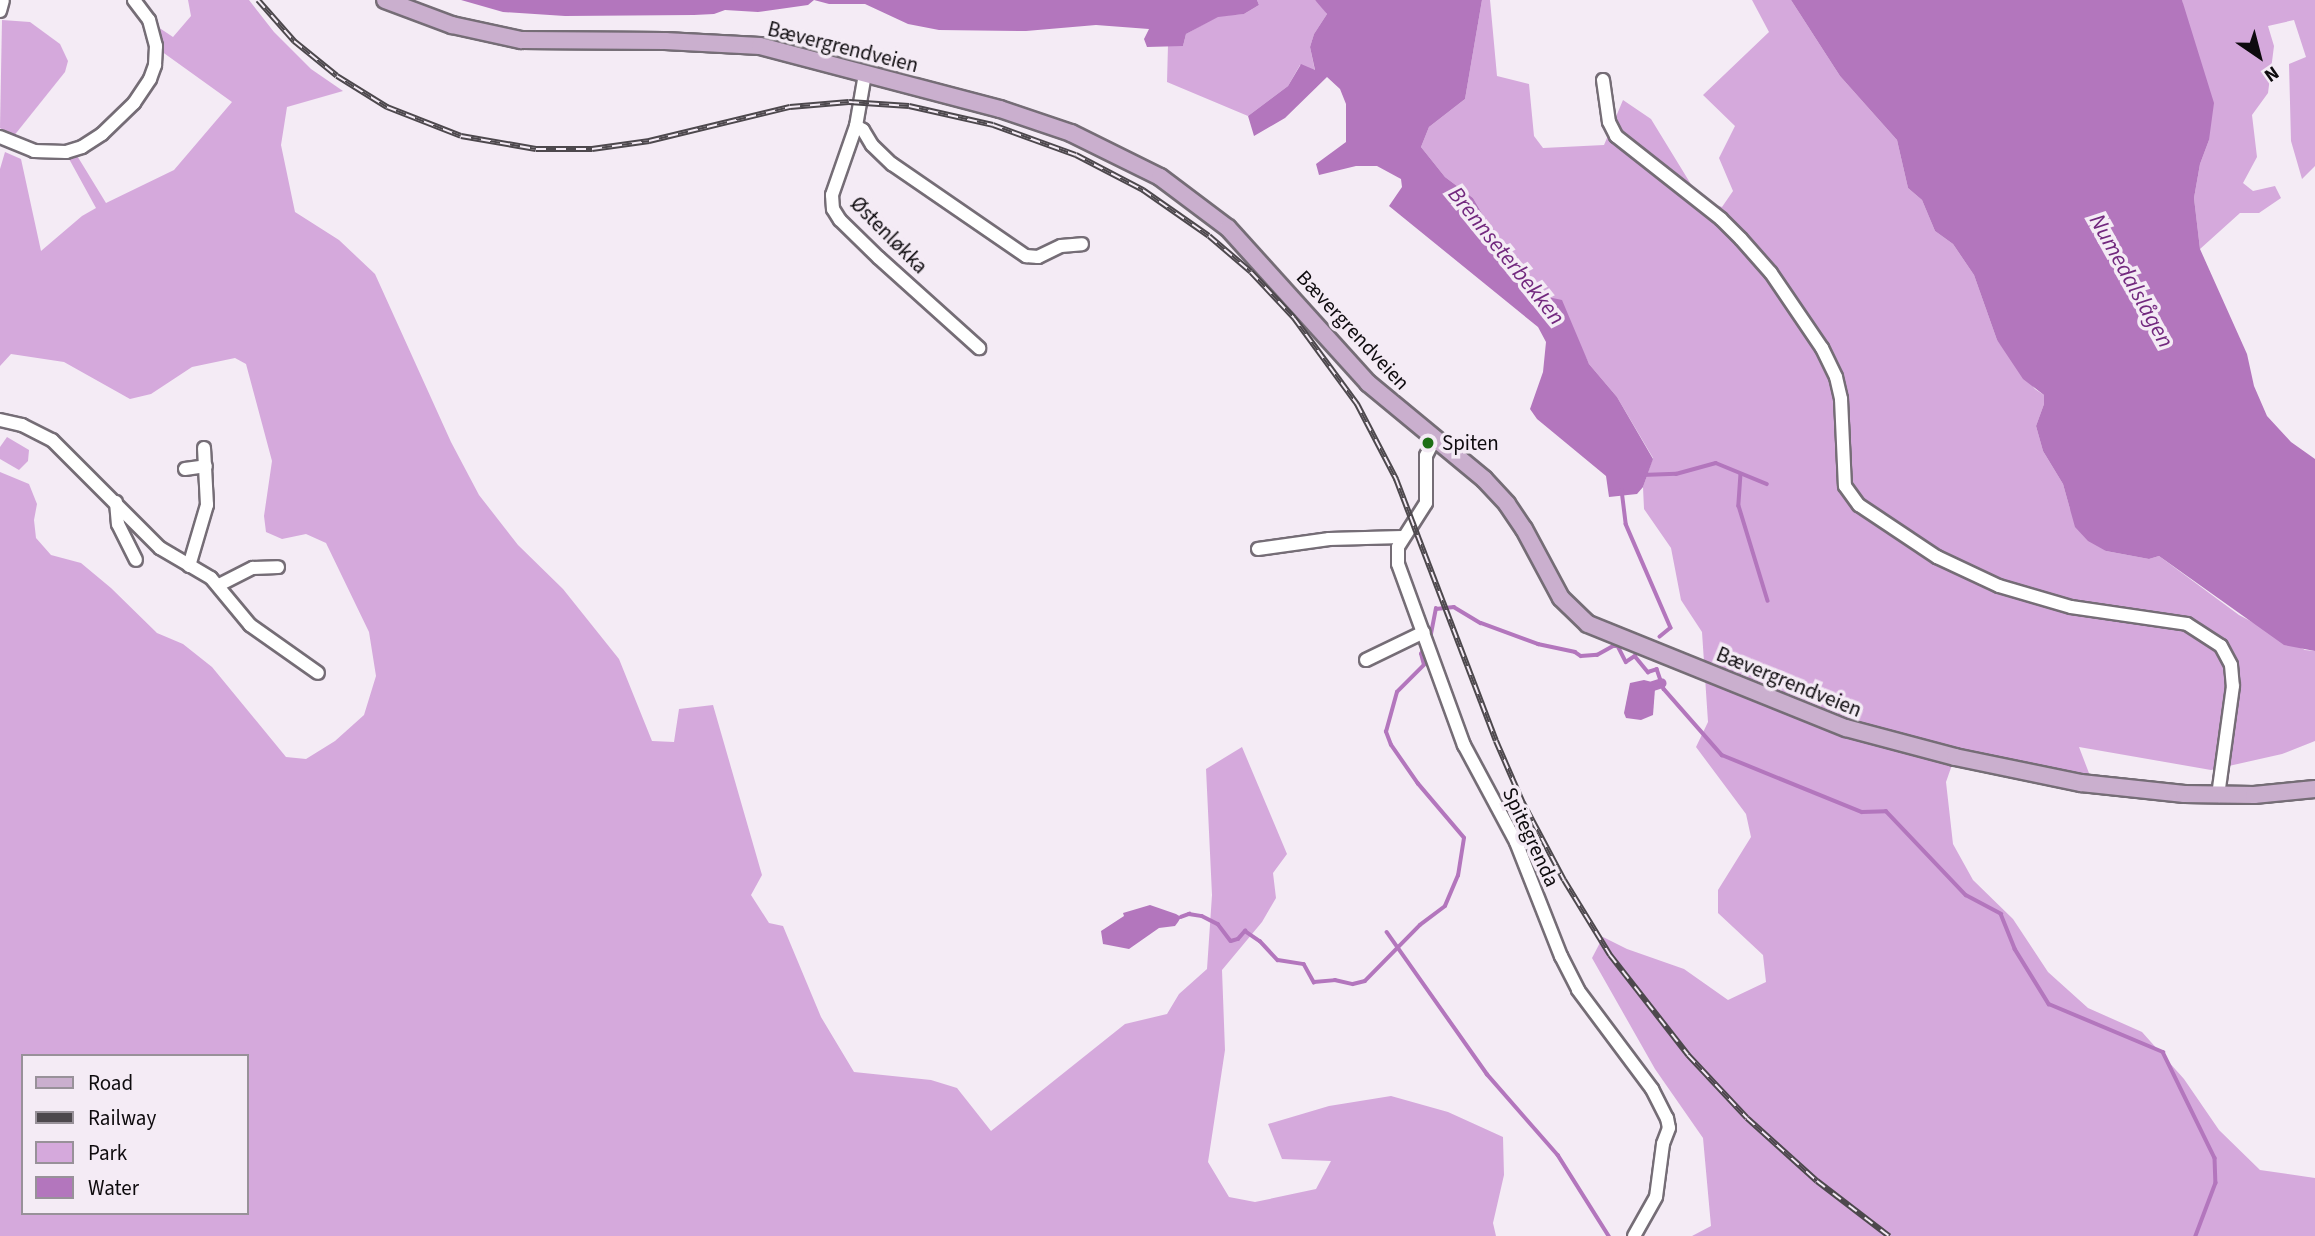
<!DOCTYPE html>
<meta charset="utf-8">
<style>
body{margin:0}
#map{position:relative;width:2315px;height:1236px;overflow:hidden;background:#f4ebf5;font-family:"Source Sans 3",sans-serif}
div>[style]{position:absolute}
.green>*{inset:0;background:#d5a9dc}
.water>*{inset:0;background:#b376bd}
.stream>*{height:3.5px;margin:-1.75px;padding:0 1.75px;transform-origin:1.75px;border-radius:1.75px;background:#b376bd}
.canal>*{height:10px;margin:-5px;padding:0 5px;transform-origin:5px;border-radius:5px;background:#b376bd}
.roads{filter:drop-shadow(2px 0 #756d76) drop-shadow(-2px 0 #756d76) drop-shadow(0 2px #756d76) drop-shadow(0 -2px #756d76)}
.minor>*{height:12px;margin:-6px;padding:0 6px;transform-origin:6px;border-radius:6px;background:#fff}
.major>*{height:16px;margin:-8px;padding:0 8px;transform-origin:8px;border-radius:8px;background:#caafce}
.rail>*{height:6px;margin-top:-3px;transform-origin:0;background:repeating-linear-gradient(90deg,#f4ebf5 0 10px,#4d484d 0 20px);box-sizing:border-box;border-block:2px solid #4d484d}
.dots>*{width:19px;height:19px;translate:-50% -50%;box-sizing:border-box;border:4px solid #f4ebf5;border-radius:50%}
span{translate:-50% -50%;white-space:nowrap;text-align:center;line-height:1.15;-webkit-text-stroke:7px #f4ebf5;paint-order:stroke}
.street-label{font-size:21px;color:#0e0b0e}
.poi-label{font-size:21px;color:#0e0b0e}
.left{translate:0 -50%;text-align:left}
.water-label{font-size:23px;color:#72287e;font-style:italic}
.legend{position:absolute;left:21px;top:1054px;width:228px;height:161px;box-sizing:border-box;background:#f4ebf5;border:2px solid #989199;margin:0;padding:9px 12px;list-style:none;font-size:21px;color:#0e0b0e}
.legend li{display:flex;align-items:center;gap:14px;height:35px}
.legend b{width:35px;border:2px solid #989199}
.north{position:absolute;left:2224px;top:21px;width:70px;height:70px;-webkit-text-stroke:5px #f4ebf5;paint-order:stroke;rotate:145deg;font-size:19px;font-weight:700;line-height:28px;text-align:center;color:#0e0b0e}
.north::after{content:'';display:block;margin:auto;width:24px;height:32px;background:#0e0b0e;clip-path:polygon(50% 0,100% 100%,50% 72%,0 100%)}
</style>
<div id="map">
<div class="green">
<i style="clip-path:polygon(evenodd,188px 0,249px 0,274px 32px,311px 69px,343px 91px,287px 107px,281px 145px,295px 212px,339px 240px,375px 274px,451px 442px,479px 495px,518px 545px,563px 589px,619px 659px,652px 741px,674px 742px,679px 709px,713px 705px,762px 875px,751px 895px,769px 923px,783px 926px,821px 1017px,854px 1072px,931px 1080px,957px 1088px,991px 1131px,1125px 1024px,1167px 1014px,1179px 994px,1207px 969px,1212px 895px,1206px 769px,1242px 747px,1287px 854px,1273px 873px,1276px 898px,1262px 922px,1222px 970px,1225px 1050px,1208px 1162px,1229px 1197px,1255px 1202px,1316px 1189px,1331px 1161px,1282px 1159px,1268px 1124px,1329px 1106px,1391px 1096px,1448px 1112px,1503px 1137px,1504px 1175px,1493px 1223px,1496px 1236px,0 1236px,0 472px,29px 484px,37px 504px,34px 520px,36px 538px,51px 555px,81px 563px,111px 588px,157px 633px,183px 644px,212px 667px,286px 757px,306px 759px,335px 741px,364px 715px,376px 676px,369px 632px,326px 543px,306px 534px,282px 539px,266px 532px,264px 516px,272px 461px,246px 364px,235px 358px,192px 367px,151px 394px,130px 399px,64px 362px,11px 354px,0 366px,0 169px,5px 152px,21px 159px,41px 251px,82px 216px,96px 208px,68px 157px,76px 154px,106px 203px,174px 170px,232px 102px,161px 51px,158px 27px,173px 37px,191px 16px,188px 0,23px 1056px,247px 1056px,247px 1213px,23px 1213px,23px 1056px)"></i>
<i style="clip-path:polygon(1257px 0,1315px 0,1320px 4px,1327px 14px,1314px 34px,1310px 47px,1315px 71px,1300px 65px,1288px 86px,1248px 116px,1167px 82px,1168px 45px,1183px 46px,1186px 34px,1218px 16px,1244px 14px,1259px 5px)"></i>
<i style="clip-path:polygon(1482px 0,1490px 0,1497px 76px,1529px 84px,1534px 136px,1543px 148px,1604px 145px,1623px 100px,1651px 119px,1700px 199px,1722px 207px,1733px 191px,1719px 158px,1735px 126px,1703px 95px,1769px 32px,1752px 0,1791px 0,1840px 76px,1897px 140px,1908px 188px,1922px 200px,1935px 231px,1953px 244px,1974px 275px,1997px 340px,2035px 389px,2044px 395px,2044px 404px,2036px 426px,2043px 451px,2063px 484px,2070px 509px,2106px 551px,2149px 559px,2159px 556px,2239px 615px,2305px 650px,2315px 651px,2315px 741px,2282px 754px,2211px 770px,2079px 747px,2092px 781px,1953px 762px,1946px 782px,1953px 844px,1973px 880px,2013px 919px,2048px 972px,2088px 1008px,2142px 1032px,2184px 1079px,2219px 1130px,2260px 1170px,2315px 1178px,2315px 1236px,1692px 1236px,1711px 1226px,1703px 1138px,1655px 1069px,1592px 958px,1603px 937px,1627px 949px,1684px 969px,1728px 1000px,1766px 982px,1763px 955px,1718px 913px,1718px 890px,1751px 837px,1746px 814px,1696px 747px,1708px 722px,1702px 632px,1681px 600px,1671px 548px,1644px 509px,1643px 487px,1653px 458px,1617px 397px,1589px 364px,1576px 337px,1543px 296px,1522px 282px,1473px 198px,1445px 177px,1421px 147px,1429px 127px,1465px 99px)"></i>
<i style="clip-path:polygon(2182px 0,2315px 0,2315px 166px,2302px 179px,2291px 141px,2289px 64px,2306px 57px,2294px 20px,2268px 26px,2274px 46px,2268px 93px,2252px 115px,2257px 157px,2243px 183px,2253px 191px,2275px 186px,2281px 198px,2259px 213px,2240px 213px,2200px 249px,2194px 198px,2200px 164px,2209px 140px)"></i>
<i style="clip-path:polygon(2px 20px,30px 22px,60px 44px,68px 61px,65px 72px,13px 137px,0 128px)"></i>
<i style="clip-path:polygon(7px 437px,29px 450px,28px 461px,19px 470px,0 459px,0 447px)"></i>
</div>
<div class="water">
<i style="clip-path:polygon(461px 0,1257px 0,1259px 5px,1244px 14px,1218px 17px,1186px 34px,1183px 46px,1147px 47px,1144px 39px,1149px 29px,1096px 25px,1026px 31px,939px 30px,908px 24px,865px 4px,829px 4px,814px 0,808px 5px,758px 12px,725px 10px,714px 14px,694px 15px,565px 16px,503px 12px)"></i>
<i style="clip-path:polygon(1315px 0,1482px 0,1465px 99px,1429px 127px,1421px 147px,1445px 177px,1473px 198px,1522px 282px,1543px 296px,1562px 300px,1589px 364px,1617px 397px,1653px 459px,1643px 487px,1637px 494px,1609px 497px,1606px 476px,1537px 419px,1530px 409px,1543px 372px,1546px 342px,1538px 327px,1389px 206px,1402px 187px,1401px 179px,1377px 166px,1356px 166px,1319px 175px,1316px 164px,1346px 142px,1346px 104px,1340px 89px,1327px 77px,1285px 118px,1254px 136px,1248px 116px,1288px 86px,1301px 64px,1315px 70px,1310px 47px,1314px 34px,1327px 14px)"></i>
<i style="clip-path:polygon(1791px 0,2182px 0,2214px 103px,2209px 140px,2200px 164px,2194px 198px,2200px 249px,2247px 354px,2254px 386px,2267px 416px,2291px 442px,2315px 459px,2315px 651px,2284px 645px,2159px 556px,2149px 559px,2106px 551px,2088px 541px,2075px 527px,2063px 484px,2043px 451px,2036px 426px,2044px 404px,2044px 395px,2023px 379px,1997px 340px,1974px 275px,1953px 244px,1935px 231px,1922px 200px,1908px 188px,1897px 140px,1840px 76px)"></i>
<i style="clip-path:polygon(1644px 680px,1652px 682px,1655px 689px,1653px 715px,1641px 720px,1626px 718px,1624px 713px,1630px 683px)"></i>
<i style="clip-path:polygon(1150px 905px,1176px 914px,1181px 917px,1178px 922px,1175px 926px,1159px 928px,1129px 949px,1103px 944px,1101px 931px,1124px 916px,1123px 913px)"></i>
</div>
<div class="stream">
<i style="left:1741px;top:474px;width:32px;rotate:94deg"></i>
<i style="left:1739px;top:506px;width:99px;rotate:73deg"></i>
<i style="left:1642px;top:475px;width:34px;rotate:-2deg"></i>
<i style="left:1676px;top:474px;width:41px;rotate:-15.4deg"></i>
<i style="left:1716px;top:463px;width:55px;rotate:22.4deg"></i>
<i style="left:1622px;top:490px;width:34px;rotate:83deg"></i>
<i style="left:1626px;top:524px;width:113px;rotate:66.6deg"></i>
<i style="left:1671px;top:628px;width:14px;rotate:141deg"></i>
<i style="left:1430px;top:639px;width:31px;rotate:-79deg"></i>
<i style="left:1436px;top:609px;width:18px;rotate:-6deg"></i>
<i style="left:1454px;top:607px;width:31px;rotate:31deg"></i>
<i style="left:1481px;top:623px;width:61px;rotate:20.2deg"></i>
<i style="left:1538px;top:644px;width:38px;rotate:12deg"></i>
<i style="left:1575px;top:652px;width:7px;rotate:34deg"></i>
<i style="left:1581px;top:656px;width:16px;rotate:-4deg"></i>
<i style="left:1597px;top:655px;width:18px;rotate:-29deg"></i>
<i style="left:1613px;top:646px;width:5px"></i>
<i style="left:1618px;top:646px;width:18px;rotate:63deg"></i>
<i style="left:1626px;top:662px;width:11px;rotate:-34deg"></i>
<i style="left:1635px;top:656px;width:21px;rotate:51deg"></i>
<i style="left:1648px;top:672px;width:9px;rotate:-18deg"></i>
<i style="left:1657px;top:669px;width:21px;rotate:71deg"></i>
<i style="left:1664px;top:689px;width:88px;rotate:48.7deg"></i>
<i style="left:1722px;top:755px;width:151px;rotate:22.2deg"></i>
<i style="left:1862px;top:812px;width:24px;rotate:-2deg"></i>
<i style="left:1886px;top:811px;width:116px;rotate:46.4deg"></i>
<i style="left:1966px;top:895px;width:40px;rotate:28deg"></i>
<i style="left:2001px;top:914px;width:38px;rotate:68deg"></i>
<i style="left:2015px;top:949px;width:65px;rotate:58.3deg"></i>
<i style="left:2049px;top:1004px;width:124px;rotate:22.8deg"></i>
<i style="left:2163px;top:1052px;width:118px;rotate:63.9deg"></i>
<i style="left:2215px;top:1158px;width:25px;rotate:88deg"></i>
<i style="left:2216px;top:1183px;width:57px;rotate:110.7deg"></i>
<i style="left:1181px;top:917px;width:9px;rotate:-21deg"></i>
<i style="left:1189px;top:914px;width:13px;rotate:9deg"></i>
<i style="left:1202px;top:916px;width:18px;rotate:27deg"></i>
<i style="left:1218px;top:924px;width:21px;rotate:53deg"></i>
<i style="left:1231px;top:941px;width:7px;rotate:-16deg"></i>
<i style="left:1238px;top:939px;width:11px;rotate:-49deg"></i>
<i style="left:1245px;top:931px;width:18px;rotate:34deg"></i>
<i style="left:1260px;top:941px;width:26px;rotate:47deg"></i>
<i style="left:1278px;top:960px;width:26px;rotate:9deg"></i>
<i style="left:1304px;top:964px;width:21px;rotate:61deg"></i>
<i style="left:1314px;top:982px;width:21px;rotate:-5deg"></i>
<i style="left:1335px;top:980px;width:18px;rotate:13deg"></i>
<i style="left:1353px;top:984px;width:12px;rotate:-14deg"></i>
<i style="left:1365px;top:981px;width:78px;rotate:-45.5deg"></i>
<i style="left:1420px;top:925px;width:31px;rotate:-37deg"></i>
<i style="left:1445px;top:906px;width:33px;rotate:-67deg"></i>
<i style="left:1458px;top:876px;width:38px;rotate:-81deg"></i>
<i style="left:1464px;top:838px;width:71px;rotate:-130.4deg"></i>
<i style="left:1418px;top:784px;width:47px;rotate:-124.7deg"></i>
<i style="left:1391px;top:745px;width:14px;rotate:-111deg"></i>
<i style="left:1386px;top:732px;width:41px;rotate:-74.6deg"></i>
<i style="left:1397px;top:692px;width:38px;rotate:-45deg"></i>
<i style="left:1424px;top:665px;width:11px;rotate:-105deg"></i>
<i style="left:1421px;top:654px;width:7px;rotate:-63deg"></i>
<i style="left:1387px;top:932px;width:174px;rotate:54.8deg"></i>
<i style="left:1487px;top:1074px;width:108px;rotate:48.8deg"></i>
<i style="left:1558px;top:1155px;width:96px;rotate:57.8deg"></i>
</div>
<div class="canal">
<i style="left:1653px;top:686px;width:9px;rotate:-18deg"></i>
</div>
<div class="roads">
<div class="minor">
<i style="left:0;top:11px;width:11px;rotate:-75deg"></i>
<i style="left:865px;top:74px;width:53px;rotate:99.8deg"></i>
<i style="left:856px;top:126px;width:73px;rotate:109.2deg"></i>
<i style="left:832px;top:195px;width:14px;rotate:86deg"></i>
<i style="left:833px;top:209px;width:13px;rotate:58deg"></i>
<i style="left:840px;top:220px;width:54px;rotate:44.3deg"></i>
<i style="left:879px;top:258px;width:135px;rotate:42deg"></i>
<i style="left:1603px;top:80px;width:42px;rotate:81.9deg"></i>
<i style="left:1609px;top:122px;width:16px;rotate:63deg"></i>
<i style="left:1616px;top:136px;width:134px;rotate:38.3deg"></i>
<i style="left:1721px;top:219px;width:28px;rotate:45deg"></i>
<i style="left:1741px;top:239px;width:45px;rotate:48.6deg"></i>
<i style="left:1771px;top:273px;width:91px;rotate:55.8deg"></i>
<i style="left:1822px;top:348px;width:32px;rotate:64deg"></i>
<i style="left:1836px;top:377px;width:23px;rotate:77deg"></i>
<i style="left:1841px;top:399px;width:87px;rotate:87.4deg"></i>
<i style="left:1845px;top:486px;width:24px;rotate:54deg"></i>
<i style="left:1859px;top:505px;width:94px;rotate:33.7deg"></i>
<i style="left:1937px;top:557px;width:68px;rotate:25.1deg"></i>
<i style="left:1999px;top:586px;width:75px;rotate:16.3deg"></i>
<i style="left:2071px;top:607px;width:117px;rotate:8.3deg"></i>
<i style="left:2187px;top:624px;width:40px;rotate:32.9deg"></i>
<i style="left:2221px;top:646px;width:21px;rotate:62deg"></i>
<i style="left:2231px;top:665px;width:21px;rotate:85deg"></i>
<i style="left:2233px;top:686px;width:111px;rotate:97.8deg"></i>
<i style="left:856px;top:126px;width:8px;rotate:30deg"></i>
<i style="left:863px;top:130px;width:17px;rotate:59deg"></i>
<i style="left:872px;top:145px;width:28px;rotate:44deg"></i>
<i style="left:892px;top:164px;width:163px;rotate:34.5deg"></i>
<i style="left:1026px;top:256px;width:12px;rotate:5deg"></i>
<i style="left:1038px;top:257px;width:25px;rotate:-26deg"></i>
<i style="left:1061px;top:246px;width:21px;rotate:-5deg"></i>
<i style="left:0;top:137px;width:37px;rotate:22deg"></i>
<i style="left:34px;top:151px;width:32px;rotate:2deg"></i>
<i style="left:66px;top:152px;width:17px;rotate:-17deg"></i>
<i style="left:82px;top:147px;width:24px;rotate:-33deg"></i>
<i style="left:102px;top:134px;width:45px;rotate:-44.1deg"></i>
<i style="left:134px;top:103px;width:29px;rotate:-56deg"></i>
<i style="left:150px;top:79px;width:15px;rotate:-70deg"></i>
<i style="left:155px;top:65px;width:19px;rotate:-87deg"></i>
<i style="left:156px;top:46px;width:27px;rotate:-105deg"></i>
<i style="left:149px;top:20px;width:25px;rotate:-127deg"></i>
<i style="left:0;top:420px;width:23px;rotate:13deg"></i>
<i style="left:22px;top:425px;width:34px;rotate:27deg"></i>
<i style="left:52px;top:440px;width:153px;rotate:45deg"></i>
<i style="left:160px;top:548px;width:59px;rotate:30.5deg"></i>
<i style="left:211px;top:578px;width:61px;rotate:50.3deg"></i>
<i style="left:250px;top:625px;width:83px;rotate:35.2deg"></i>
<i style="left:1435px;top:438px;width:20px;rotate:117deg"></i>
<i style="left:1426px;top:456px;width:47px;rotate:90deg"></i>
<i style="left:1426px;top:503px;width:52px;rotate:122.5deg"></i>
<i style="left:1398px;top:547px;width:17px;rotate:90deg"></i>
<i style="left:1398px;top:564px;width:193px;rotate:70deg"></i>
<i style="left:1464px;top:745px;width:110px;rotate:61.8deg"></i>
<i style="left:1516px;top:842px;width:123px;rotate:68.5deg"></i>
<i style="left:1561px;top:956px;width:38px;rotate:63deg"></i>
<i style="left:1578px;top:990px;width:124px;rotate:53.2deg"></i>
<i style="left:1652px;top:1089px;width:33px;rotate:63deg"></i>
<i style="left:1667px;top:1118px;width:10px;rotate:79deg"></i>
<i style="left:1669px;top:1128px;width:17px;rotate:111deg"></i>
<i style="left:1663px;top:1144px;width:53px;rotate:97.5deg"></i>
<i style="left:1656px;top:1197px;width:45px;rotate:119.4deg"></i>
<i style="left:185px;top:469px;width:21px;rotate:-8deg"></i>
<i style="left:116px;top:502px;width:22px;rotate:85deg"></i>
<i style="left:118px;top:524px;width:40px;rotate:63.4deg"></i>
<i style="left:1258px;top:549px;width:72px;rotate:-8deg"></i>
<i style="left:1329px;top:539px;width:73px;rotate:-1.6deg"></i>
<i style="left:189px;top:566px;width:64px;rotate:-73.6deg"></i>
<i style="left:207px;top:505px;width:57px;rotate:-93deg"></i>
<i style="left:219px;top:585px;width:38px;rotate:-27deg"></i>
<i style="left:253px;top:568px;width:25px;rotate:-2deg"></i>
<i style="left:1366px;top:660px;width:64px;rotate:-25.8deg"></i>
</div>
<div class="major">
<i style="left:385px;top:0;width:72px;rotate:20.5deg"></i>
<i style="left:452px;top:25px;width:71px;rotate:12.3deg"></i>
<i style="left:521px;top:40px;width:144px;rotate:0.4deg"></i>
<i style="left:665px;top:41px;width:95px;rotate:3deg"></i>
<i style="left:760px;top:46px;width:248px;rotate:14.7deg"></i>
<i style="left:1000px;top:109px;width:75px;rotate:18.7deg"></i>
<i style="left:1071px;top:133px;width:99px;rotate:26.3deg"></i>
<i style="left:1160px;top:177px;width:85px;rotate:36.9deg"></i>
<i style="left:1228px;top:228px;width:209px;rotate:47.9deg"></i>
<i style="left:1368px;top:383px;width:151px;rotate:39.6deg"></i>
<i style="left:1484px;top:479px;width:34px;rotate:47deg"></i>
<i style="left:1507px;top:504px;width:30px;rotate:56deg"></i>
<i style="left:1524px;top:529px;width:78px;rotate:61.8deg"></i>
<i style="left:1561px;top:598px;width:37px;rotate:44deg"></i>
<i style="left:1588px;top:624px;width:278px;rotate:22deg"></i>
<i style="left:1846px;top:728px;width:113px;rotate:14.9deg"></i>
<i style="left:1955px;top:757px;width:129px;rotate:11.7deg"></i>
<i style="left:2081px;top:783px;width:104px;rotate:6.1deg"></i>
<i style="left:2184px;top:794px;width:70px;rotate:0.8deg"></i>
<i style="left:2254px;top:795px;width:61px;rotate:-5.6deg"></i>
</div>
</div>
<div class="rail">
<i style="left:258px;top:0;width:55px;rotate:48.7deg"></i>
<i style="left:294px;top:41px;width:55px;rotate:39.1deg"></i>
<i style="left:337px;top:76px;width:59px;rotate:31.8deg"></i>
<i style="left:387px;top:107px;width:79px;rotate:21.4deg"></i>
<i style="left:461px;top:136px;width:76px;rotate:9.8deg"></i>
<i style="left:536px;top:149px;width:56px"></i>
<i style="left:592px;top:149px;width:58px;rotate:-8deg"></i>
<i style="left:649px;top:141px;width:145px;rotate:-13.6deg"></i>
<i style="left:790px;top:107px;width:59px;rotate:-4.8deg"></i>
<i style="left:849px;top:102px;width:60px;rotate:3.8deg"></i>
<i style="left:909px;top:106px;width:86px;rotate:12.7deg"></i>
<i style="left:993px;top:125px;width:88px;rotate:19.9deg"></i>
<i style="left:1076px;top:155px;width:76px;rotate:27.6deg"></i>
<i style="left:1143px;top:190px;width:80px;rotate:34.9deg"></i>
<i style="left:1209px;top:236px;width:55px;rotate:40.6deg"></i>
<i style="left:1251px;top:272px;width:63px;rotate:46.9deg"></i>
<i style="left:1294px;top:318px;width:107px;rotate:53.8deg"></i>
<i style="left:1357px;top:404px;width:85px;rotate:62.5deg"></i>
<i style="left:1396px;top:479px;width:280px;rotate:69.1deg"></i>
<i style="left:1496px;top:741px;width:68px;rotate:66.5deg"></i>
<i style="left:1523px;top:803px;width:87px;rotate:62deg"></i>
<i style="left:1564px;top:880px;width:88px;rotate:58.5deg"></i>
<i style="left:1610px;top:955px;width:127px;rotate:52deg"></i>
<i style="left:1688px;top:1055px;width:86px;rotate:46.9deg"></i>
<i style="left:1747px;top:1118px;width:94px;rotate:42deg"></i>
<i style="left:1817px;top:1181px;width:91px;rotate:37.4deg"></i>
</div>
<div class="dots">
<i style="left:1428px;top:443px;background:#1d6e15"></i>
</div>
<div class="street-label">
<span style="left:843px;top:47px;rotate:14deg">Bævergrendveien</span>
<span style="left:889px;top:235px;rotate:45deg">Østenløkka</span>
<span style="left:1353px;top:330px;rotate:47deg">Bævergrendveien</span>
<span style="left:1789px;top:682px;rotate:22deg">Bævergrendveien</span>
<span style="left:1531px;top:837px;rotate:65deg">Spitegrenda</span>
</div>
<div class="poi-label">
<span class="left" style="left:1442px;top:443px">Spiten</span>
</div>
<div class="water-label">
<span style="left:1506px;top:256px;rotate:51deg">Brennseterbekken</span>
<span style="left:2131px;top:281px;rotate:61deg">Numedalslågen</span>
</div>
<ul class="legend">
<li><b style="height:9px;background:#caafce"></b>Road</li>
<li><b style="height:9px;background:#4d484d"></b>Railway</li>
<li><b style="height:19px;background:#d5a9dc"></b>Park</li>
<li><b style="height:19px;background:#b376bd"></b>Water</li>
</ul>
<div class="north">N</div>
</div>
